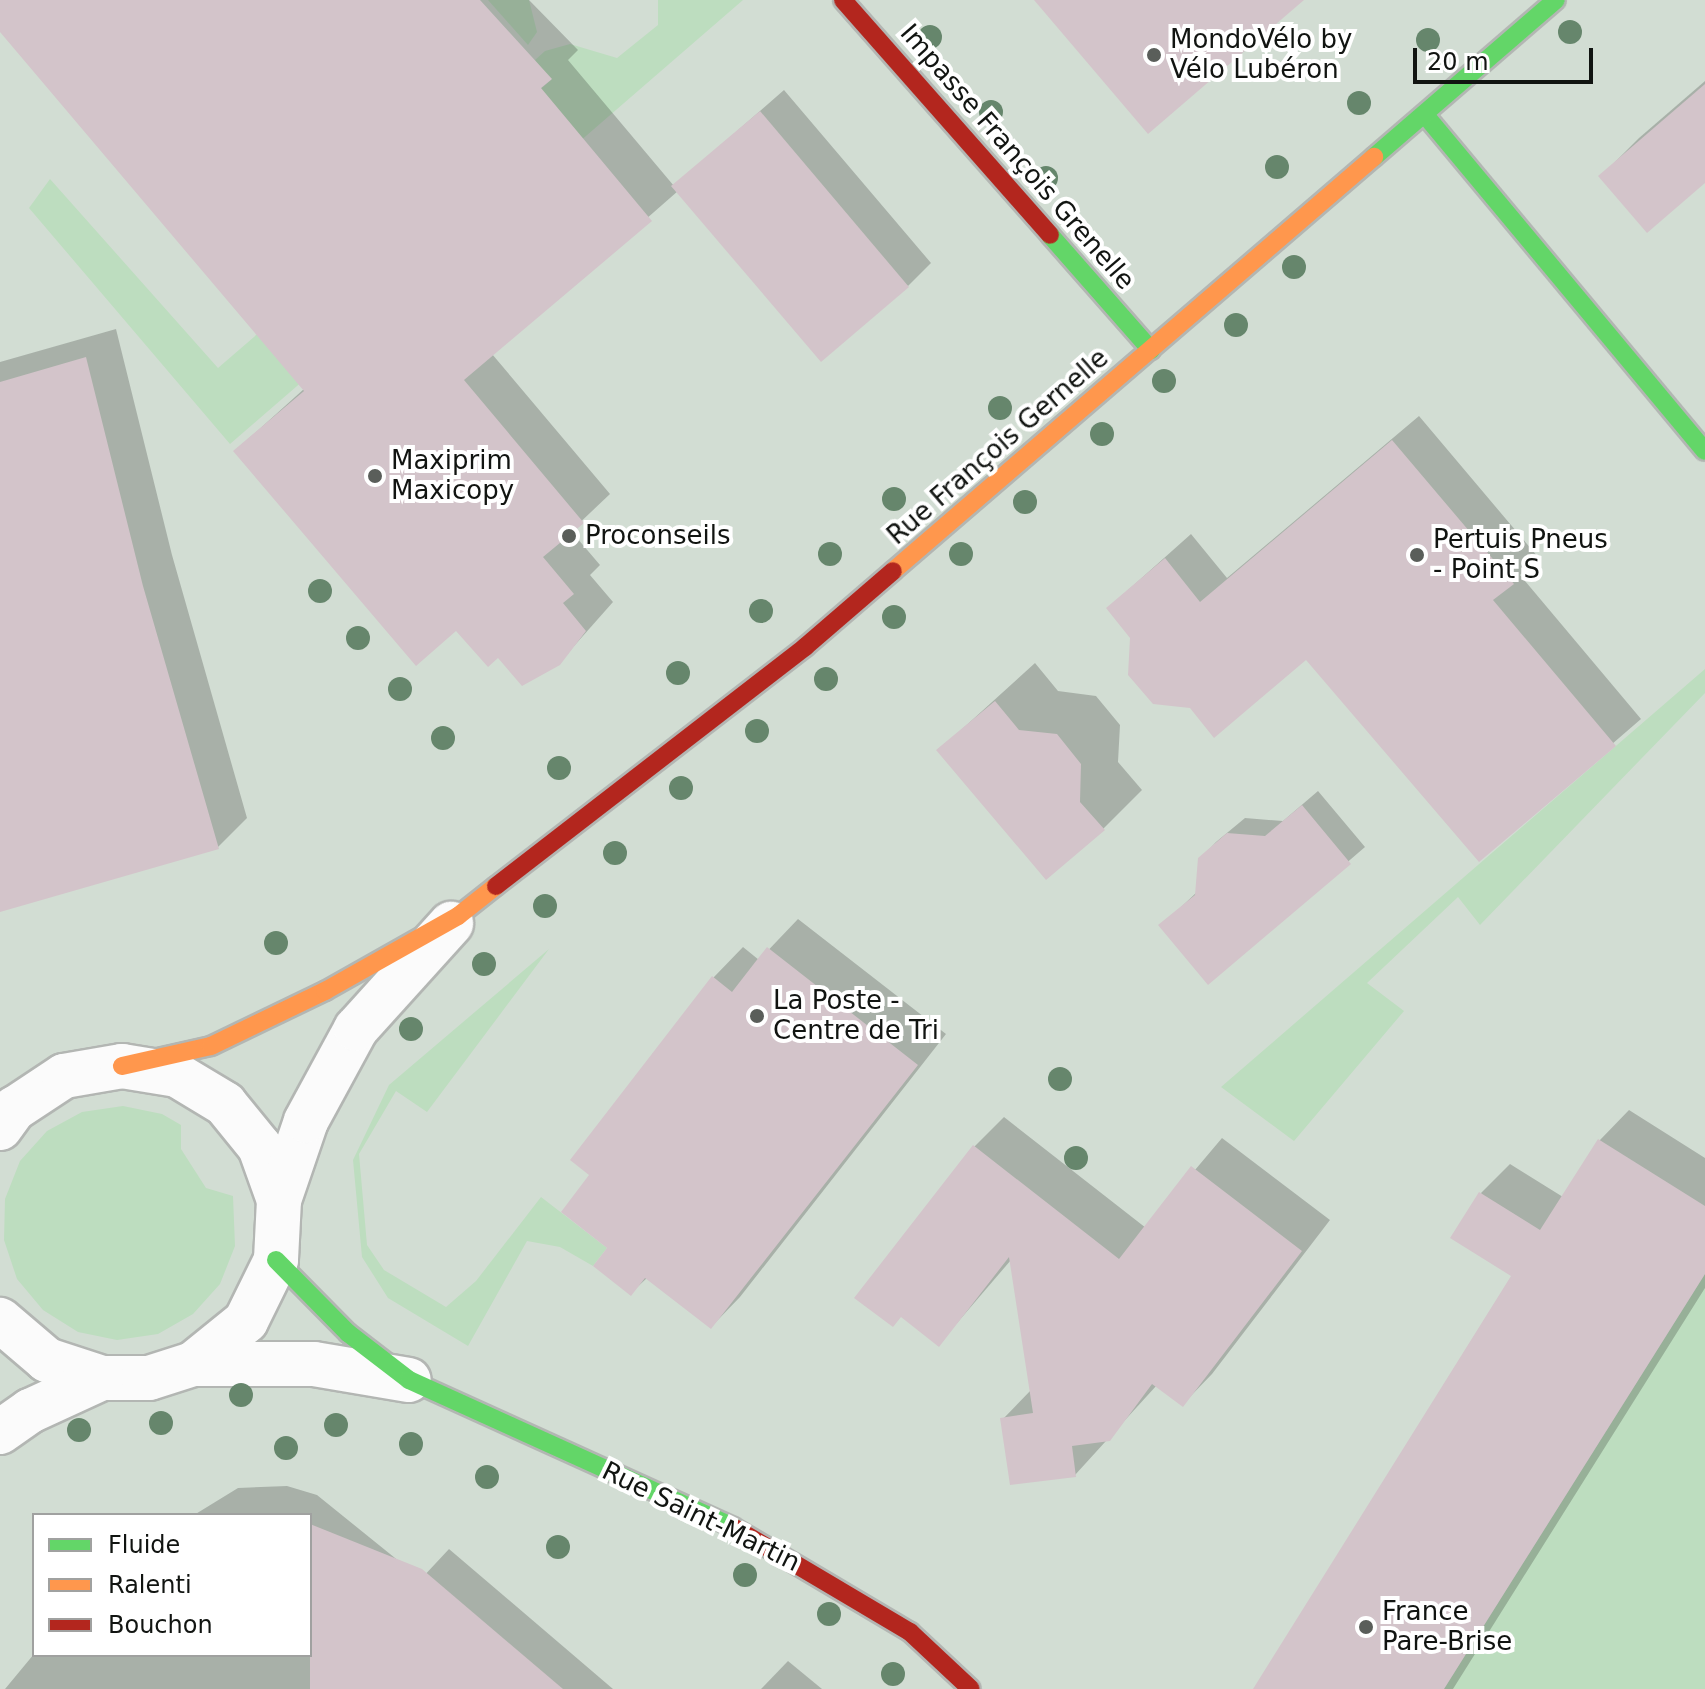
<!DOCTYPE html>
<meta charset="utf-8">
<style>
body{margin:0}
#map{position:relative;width:1705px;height:1689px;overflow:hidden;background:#e2e7e2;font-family:"DejaVu Sans",sans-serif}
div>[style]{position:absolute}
.built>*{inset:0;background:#d2ddd3}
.green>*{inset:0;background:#bdddbf}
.shadow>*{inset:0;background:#0003}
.building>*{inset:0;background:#d3c4ca}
.roads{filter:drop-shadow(2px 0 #b3b6b3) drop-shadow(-2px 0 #b3b6b3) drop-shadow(0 2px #b3b6b3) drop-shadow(0 -2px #b3b6b3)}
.street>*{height:44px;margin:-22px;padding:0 22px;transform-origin:22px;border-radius:22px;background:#fbfbfb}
.fast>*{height:18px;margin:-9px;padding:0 9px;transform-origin:9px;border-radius:9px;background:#63d668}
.slow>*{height:18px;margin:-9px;padding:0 9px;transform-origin:9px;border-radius:9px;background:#ff974d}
.jam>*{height:18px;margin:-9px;padding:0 9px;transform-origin:9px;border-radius:9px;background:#b3261e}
.trees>*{width:24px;height:24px;margin:-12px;border-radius:50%;background:#66866c}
.dots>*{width:22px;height:22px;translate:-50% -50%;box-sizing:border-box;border:4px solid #fff;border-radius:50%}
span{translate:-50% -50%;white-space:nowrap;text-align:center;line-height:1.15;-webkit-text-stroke:8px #fff;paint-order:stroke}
.poi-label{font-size:26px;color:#111411}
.left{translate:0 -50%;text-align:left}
.street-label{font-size:26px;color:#111411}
.legend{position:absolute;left:32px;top:1513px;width:280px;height:144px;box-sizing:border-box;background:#fff;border:2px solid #a0a1a0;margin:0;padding:10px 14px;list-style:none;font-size:24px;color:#111411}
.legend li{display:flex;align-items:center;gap:16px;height:40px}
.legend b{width:40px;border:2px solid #a0a1a0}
.scale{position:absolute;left:1413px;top:48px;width:180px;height:36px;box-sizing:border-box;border:4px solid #111411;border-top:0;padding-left:10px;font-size:24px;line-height:28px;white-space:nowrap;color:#111411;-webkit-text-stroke:6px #fff;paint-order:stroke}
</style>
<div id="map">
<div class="built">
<i style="clip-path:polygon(evenodd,0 0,1705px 0,1705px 1689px,0 1689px,0 0,34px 1515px,310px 1515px,310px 1655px,34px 1655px,34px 1515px)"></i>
</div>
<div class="green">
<i style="clip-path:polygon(488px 0,529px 0,537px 32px,528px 45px)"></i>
<i style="clip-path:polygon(658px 0,743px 0,230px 444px,29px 208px,50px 179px,218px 368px,551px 80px,535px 60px,545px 51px,570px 44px,617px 58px,658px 25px)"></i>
<i style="clip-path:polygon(1705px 669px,1705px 693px,1480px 925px,1458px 897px,1367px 983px,1404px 1011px,1294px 1141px,1221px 1087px)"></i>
<i style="clip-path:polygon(549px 949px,427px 1112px,396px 1091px,359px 1154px,367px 1245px,384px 1270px,446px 1307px,476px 1281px,541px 1197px,607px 1248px,593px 1266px,560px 1247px,527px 1241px,468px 1346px,388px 1298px,362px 1257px,353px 1160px,389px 1085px)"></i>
<i style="clip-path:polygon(123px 1106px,162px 1114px,181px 1125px,181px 1149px,206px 1188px,233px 1196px,235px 1246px,220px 1284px,193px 1314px,158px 1334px,117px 1340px,78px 1332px,43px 1310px,17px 1279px,4px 1240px,5px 1199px,20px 1161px,47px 1131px,82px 1112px)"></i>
<i style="clip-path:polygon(1705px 1274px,1705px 1689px,1444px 1689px)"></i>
</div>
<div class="shadow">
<i style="clip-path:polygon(0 0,529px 0,578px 50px,568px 60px,674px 186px,784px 90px,931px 263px,908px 286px,678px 191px,492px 354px,610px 494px,571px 531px,600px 565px,590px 575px,613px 602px,559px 663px,498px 655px,235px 451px,305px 388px,0 29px)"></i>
<i style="clip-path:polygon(1705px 81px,1705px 180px,1601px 176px,1639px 138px)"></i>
<i style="clip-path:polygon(116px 329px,172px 555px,247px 818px,218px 847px,0 910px,0 362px)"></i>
<i style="clip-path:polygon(1419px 416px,1538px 557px,1520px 575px,1641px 719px,1479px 859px,1306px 657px,1133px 637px,1108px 608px,1191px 534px,1227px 578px)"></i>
<i style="clip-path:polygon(1035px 663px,1058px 691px,1096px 696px,1120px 725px,1118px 762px,1142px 790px,1103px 829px,939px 750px)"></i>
<i style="clip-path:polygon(1318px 791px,1365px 847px,1208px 982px,1161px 926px,1197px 892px,1200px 859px,1216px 842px,1245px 818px,1283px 821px)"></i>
<i style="clip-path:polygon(798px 919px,946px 1034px,740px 1297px,711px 1327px,648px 1277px,631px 1293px,609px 1247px,592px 1175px,573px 1159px,714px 977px,743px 947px,759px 960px)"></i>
<i style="clip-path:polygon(1629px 1110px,1705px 1158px,1705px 1288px,1453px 1689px,1256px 1689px,1514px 1276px,1481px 1193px,1510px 1164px,1563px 1197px,1600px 1140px)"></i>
<i style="clip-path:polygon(1004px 1117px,1146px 1228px,1222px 1138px,1330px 1220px,1212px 1374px,1183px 1404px,1157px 1385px,1075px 1475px,1003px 1419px,1031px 1390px,1011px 1260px,939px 1344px,974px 1147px)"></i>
<i style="clip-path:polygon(287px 1486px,317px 1495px,421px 1579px,449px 1549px,613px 1689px,5px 1689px,34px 1654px,310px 1655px,310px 1515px,194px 1515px,238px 1488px)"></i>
<i style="clip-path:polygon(788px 1661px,822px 1689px,761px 1689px)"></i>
</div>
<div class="building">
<i style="clip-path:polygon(0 0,480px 0,552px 79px,541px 88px,652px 221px,464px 380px,584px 523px,543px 557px,574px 594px,563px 603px,586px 631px,560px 665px,522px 686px,498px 658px,488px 667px,456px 631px,416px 666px,233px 451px,304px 391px,0 32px)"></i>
<i style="clip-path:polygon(1034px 0,1304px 0,1148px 134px)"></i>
<i style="clip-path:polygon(1705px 84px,1705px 183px,1647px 233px,1598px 176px)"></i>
<i style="clip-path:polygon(760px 111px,909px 287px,821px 362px,671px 186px)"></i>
<i style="clip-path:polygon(86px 357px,143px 586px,219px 849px,0 912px,0 382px)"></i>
<i style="clip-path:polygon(1392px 440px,1514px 584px,1493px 600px,1616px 746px,1479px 862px,1306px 660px,1214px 738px,1190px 708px,1153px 704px,1128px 675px,1130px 638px,1106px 608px,1165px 558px,1200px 602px)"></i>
<i style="clip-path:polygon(995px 701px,1019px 730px,1057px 734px,1081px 764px,1080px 802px,1105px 830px,1046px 880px,936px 750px)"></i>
<i style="clip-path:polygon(1302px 805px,1351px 864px,1208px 985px,1158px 925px,1195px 895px,1198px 858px,1227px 833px,1265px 836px)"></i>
<i style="clip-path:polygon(767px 947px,918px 1065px,711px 1329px,645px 1278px,631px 1296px,593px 1266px,607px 1248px,561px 1212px,589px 1175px,570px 1160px,712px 976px,732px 992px)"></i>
<i style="clip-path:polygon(1598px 1139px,1705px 1206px,1705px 1274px,1444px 1689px,1253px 1689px,1511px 1276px,1450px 1238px,1479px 1192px,1540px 1230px)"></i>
<i style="clip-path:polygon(973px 1145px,1119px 1259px,1191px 1166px,1302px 1251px,1183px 1407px,1152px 1384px,1110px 1441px,1072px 1446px,1076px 1477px,1010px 1485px,1000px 1418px,1033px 1413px,1009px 1257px,939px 1347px,901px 1317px,893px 1327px,854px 1298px)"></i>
<i style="clip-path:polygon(310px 1524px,422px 1569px,563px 1689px,310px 1689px)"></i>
</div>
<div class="roads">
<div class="street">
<i style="left:0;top:1128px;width:24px;rotate:-54deg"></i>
<i style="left:14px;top:1109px;width:60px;rotate:-33.4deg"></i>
<i style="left:64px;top:1076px;width:59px;rotate:-9.8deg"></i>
<i style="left:122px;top:1066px;width:56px;rotate:9.3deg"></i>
<i style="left:177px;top:1075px;width:56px;rotate:31.1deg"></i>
<i style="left:225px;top:1104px;width:55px;rotate:50.9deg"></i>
<i style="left:260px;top:1147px;width:56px;rotate:70.3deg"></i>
<i style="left:279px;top:1200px;width:60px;rotate:92.9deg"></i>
<i style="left:276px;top:1260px;width:68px;rotate:116.2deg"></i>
<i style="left:246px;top:1321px;width:68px;rotate:140.9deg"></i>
<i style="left:193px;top:1364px;width:46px;rotate:162.3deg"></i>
<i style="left:149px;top:1378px;width:47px;rotate:180deg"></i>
<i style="left:102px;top:1378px;width:58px;rotate:-161.9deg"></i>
<i style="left:47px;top:1360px;width:62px;rotate:-139.6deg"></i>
<i style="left:279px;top:1200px;width:83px;rotate:-71.1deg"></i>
<i style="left:306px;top:1121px;width:105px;rotate:-61.5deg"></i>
<i style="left:356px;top:1029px;width:142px;rotate:-47.9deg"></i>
<i style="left:193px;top:1364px;width:121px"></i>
<i style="left:314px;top:1364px;width:96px;rotate:9.6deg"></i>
<i style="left:0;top:1432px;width:37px;rotate:-35deg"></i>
<i style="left:30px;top:1411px;width:79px;rotate:-24.6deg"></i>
</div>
<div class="fast">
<i style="left:1425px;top:115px;width:437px;rotate:50.2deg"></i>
<i style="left:1374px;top:157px;width:240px;rotate:-40.8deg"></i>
<i style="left:1050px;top:235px;width:153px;rotate:48.7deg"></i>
<i style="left:276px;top:1260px;width:103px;rotate:45.4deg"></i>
<i style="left:348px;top:1333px;width:77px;rotate:37.6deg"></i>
<i style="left:409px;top:1380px;width:356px;rotate:24.4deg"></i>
</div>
<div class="slow">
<i style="left:893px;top:571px;width:635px;rotate:-40.72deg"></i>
<i style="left:122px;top:1066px;width:91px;rotate:-12.7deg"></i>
<i style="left:211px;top:1046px;width:127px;rotate:-25.8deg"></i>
<i style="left:325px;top:991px;width:153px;rotate:-29.4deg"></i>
<i style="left:458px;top:916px;width:48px;rotate:-38.3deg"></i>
</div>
<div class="jam">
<i style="left:843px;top:0;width:313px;rotate:48.6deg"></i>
<i style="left:496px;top:886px;width:391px;rotate:-37.7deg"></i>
<i style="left:805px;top:647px;width:116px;rotate:-40.8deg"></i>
<i style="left:733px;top:1527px;width:206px;rotate:30.7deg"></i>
<i style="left:910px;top:1632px;width:83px;rotate:43.1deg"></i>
</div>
</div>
<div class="trees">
<i style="left:1570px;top:32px"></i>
<i style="left:930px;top:37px"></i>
<i style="left:1428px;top:40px"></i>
<i style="left:1359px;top:103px"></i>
<i style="left:991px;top:112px"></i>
<i style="left:1277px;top:167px"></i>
<i style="left:1046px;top:178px"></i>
<i style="left:1294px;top:267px"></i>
<i style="left:1236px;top:325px"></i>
<i style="left:1164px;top:381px"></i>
<i style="left:1000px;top:408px"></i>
<i style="left:1102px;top:434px"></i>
<i style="left:894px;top:499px"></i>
<i style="left:1025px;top:502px"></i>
<i style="left:830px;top:554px"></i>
<i style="left:961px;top:554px"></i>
<i style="left:320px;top:591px"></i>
<i style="left:761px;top:611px"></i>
<i style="left:894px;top:617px"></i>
<i style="left:358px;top:638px"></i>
<i style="left:678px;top:673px"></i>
<i style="left:826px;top:679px"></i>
<i style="left:400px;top:689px"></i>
<i style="left:757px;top:731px"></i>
<i style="left:443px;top:738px"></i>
<i style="left:559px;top:768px"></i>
<i style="left:681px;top:788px"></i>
<i style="left:615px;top:853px"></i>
<i style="left:545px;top:906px"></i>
<i style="left:276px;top:943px"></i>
<i style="left:484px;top:964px"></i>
<i style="left:411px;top:1029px"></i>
<i style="left:1060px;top:1079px"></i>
<i style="left:1076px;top:1158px"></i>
<i style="left:241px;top:1395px"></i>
<i style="left:161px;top:1423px"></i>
<i style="left:336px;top:1425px"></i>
<i style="left:79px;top:1430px"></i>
<i style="left:411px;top:1444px"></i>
<i style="left:286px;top:1448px"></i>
<i style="left:487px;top:1477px"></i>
<i style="left:558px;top:1547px"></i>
<i style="left:745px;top:1575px"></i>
<i style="left:829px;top:1614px"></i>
<i style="left:893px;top:1674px"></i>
</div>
<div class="dots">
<i style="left:1154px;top:55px;background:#5a5e5a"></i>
<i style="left:375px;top:476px;background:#5a5e5a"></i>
<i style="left:569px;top:536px;background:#5a5e5a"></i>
<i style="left:1417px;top:555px;background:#5a5e5a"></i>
<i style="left:757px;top:1016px;background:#5a5e5a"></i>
<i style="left:1366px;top:1627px;background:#5a5e5a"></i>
</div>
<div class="poi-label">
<span class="left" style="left:1170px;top:55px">MondoVélo by<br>Vélo Lubéron</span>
<span class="left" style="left:391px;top:476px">Maxiprim<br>Maxicopy</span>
<span class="left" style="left:585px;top:536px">Proconseils</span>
<span class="left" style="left:1433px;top:555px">Pertuis Pneus<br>- Point S</span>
<span class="left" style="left:773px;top:1016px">La Poste -<br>Centre de Tri</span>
<span class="left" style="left:1382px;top:1627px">France<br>Pare-Brise</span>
</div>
<div class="street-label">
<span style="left:1017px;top:157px;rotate:49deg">Impasse François Grenelle</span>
<span style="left:998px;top:447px;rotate:-41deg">Rue François Gernelle</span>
<span style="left:701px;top:1517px;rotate:26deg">Rue Saint-Martin</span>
</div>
<ul class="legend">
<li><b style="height:10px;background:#63d668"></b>Fluide</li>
<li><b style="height:10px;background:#ff974d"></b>Ralenti</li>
<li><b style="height:10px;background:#b3261e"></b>Bouchon</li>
</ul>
<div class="scale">20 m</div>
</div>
